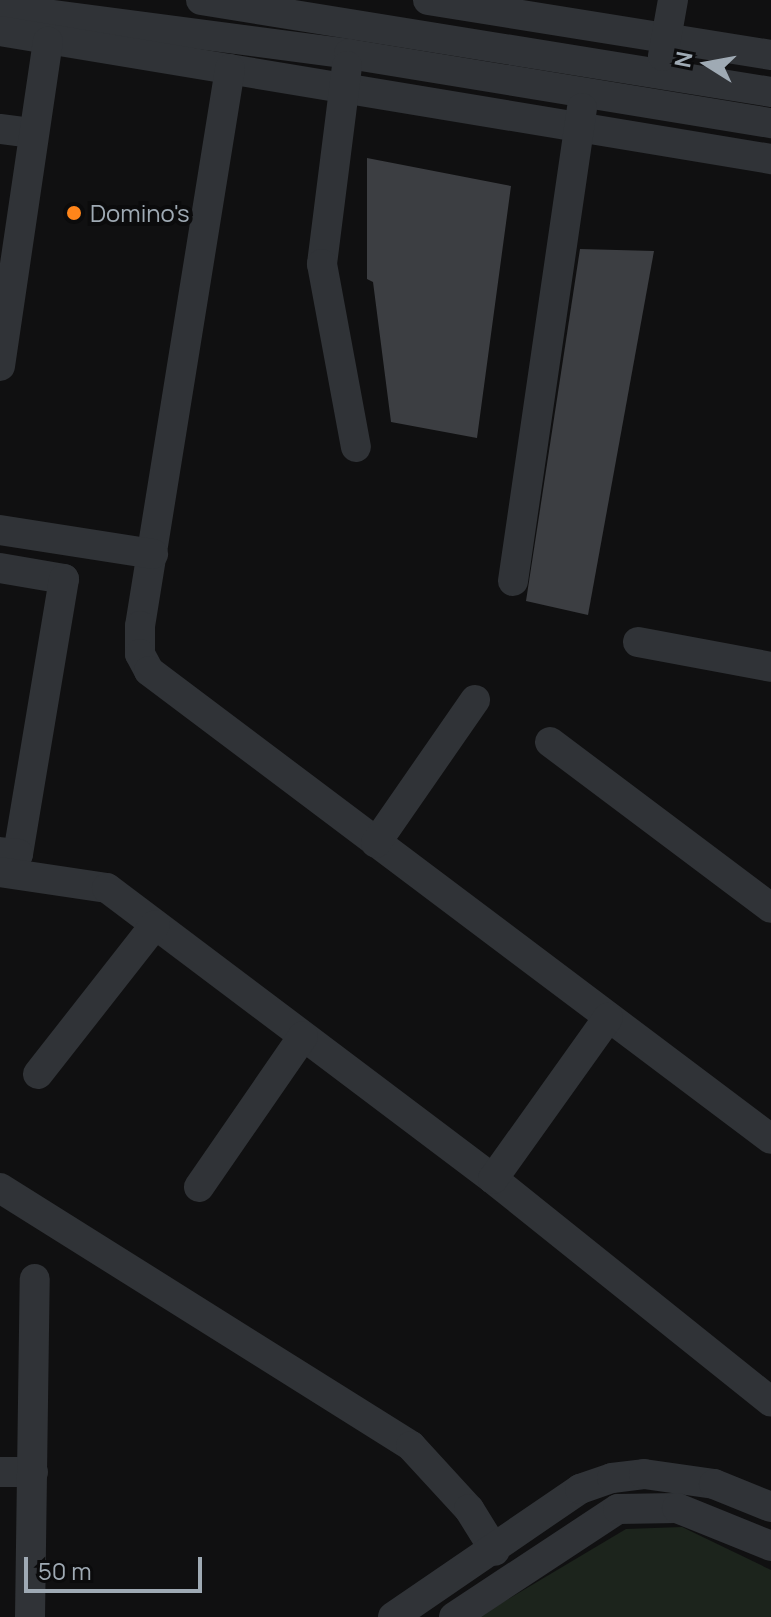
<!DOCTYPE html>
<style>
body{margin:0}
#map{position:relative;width:771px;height:1617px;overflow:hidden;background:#101011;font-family:Manrope,sans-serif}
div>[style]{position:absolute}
.green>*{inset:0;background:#1c241c}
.building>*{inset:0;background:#3c3e42}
.minor>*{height:30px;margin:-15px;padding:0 15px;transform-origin:15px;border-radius:15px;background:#303337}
.dots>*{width:22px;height:22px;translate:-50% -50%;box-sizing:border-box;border:4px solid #0b0b0c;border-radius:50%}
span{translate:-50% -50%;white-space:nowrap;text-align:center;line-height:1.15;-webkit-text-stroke:8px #0b0b0c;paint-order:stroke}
.poi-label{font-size:24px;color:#9faab4}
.left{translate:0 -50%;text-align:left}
.north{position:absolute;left:667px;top:24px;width:80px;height:80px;-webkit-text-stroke:6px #0b0b0c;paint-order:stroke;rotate:281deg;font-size:22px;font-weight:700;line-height:32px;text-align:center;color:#9faab4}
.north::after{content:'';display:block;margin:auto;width:28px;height:36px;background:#9faab4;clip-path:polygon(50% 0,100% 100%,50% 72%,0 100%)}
.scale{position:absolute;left:24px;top:1557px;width:178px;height:36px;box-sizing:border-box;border:4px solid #9faab4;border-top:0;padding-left:10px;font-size:24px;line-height:28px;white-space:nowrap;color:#9faab4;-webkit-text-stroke:6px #0b0b0c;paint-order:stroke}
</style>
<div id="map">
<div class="green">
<i style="clip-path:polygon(682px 1527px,771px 1570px,771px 1617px,478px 1617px,626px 1529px)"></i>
</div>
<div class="building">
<i style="clip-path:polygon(367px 158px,511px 186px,477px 438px,391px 422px,373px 282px,367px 279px)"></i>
<i style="clip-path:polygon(580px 249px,654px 251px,588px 615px,526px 601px)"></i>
</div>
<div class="minor">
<i style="left:201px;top:0;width:577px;rotate:9.17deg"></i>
<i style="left:428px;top:0;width:347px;rotate:9.1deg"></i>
<i style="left:0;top:8px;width:352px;rotate:7.5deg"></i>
<i style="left:349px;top:54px;width:428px;rotate:9.3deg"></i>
<i style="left:0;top:31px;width:782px;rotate:9.43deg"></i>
<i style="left:663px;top:56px;width:57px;rotate:-79.9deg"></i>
<i style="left:347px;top:66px;width:200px;rotate:97.2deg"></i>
<i style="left:322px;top:264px;width:186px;rotate:79.5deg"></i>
<i style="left:230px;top:69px;width:564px;rotate:99.18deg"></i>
<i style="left:140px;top:626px;width:28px;rotate:90deg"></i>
<i style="left:140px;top:654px;width:19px;rotate:62deg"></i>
<i style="left:149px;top:671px;width:778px;rotate:36.96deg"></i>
<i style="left:0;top:129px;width:33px;rotate:7deg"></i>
<i style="left:0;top:366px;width:328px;rotate:-81.6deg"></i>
<i style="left:0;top:530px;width:155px;rotate:8.9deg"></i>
<i style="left:0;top:568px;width:65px;rotate:9.8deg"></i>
<i style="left:64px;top:579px;width:279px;rotate:99.5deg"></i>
<i style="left:18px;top:854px;width:18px;rotate:-174deg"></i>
<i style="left:513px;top:581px;width:478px;rotate:-81.7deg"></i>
<i style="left:638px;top:642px;width:135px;rotate:10.6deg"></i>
<i style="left:550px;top:742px;width:276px;rotate:36.9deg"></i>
<i style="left:376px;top:843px;width:174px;rotate:-55.3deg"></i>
<i style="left:0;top:872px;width:108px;rotate:8.5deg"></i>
<i style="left:107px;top:888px;width:483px;rotate:37deg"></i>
<i style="left:493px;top:1179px;width:356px;rotate:38.7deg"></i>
<i style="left:38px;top:1074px;width:189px;rotate:-51.9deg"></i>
<i style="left:493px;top:1179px;width:198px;rotate:-54.5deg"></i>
<i style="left:199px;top:1187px;width:183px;rotate:-55.4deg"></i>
<i style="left:0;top:1188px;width:485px;rotate:32.1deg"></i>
<i style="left:411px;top:1446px;width:86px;rotate:47.4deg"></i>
<i style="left:469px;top:1509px;width:49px;rotate:58.2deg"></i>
<i style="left:0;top:1472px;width:33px"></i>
<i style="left:30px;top:1617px;width:338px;rotate:-89.2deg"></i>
<i style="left:393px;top:1617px;width:227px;rotate:-34.4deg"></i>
<i style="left:580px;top:1489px;width:34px;rotate:-19deg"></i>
<i style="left:612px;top:1478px;width:32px;rotate:-7deg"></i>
<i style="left:644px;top:1474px;width:71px;rotate:8.1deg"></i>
<i style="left:714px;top:1484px;width:61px;rotate:22deg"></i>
<i style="left:454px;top:1617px;width:196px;rotate:-33.4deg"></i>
<i style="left:618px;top:1509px;width:59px;rotate:-1deg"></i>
<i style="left:677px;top:1508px;width:101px;rotate:22deg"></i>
</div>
<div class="dots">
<i style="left:74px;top:213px;background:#ff851a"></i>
</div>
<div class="poi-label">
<span class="left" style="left:90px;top:213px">Domino's</span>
</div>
<div class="north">N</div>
<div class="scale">50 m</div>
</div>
